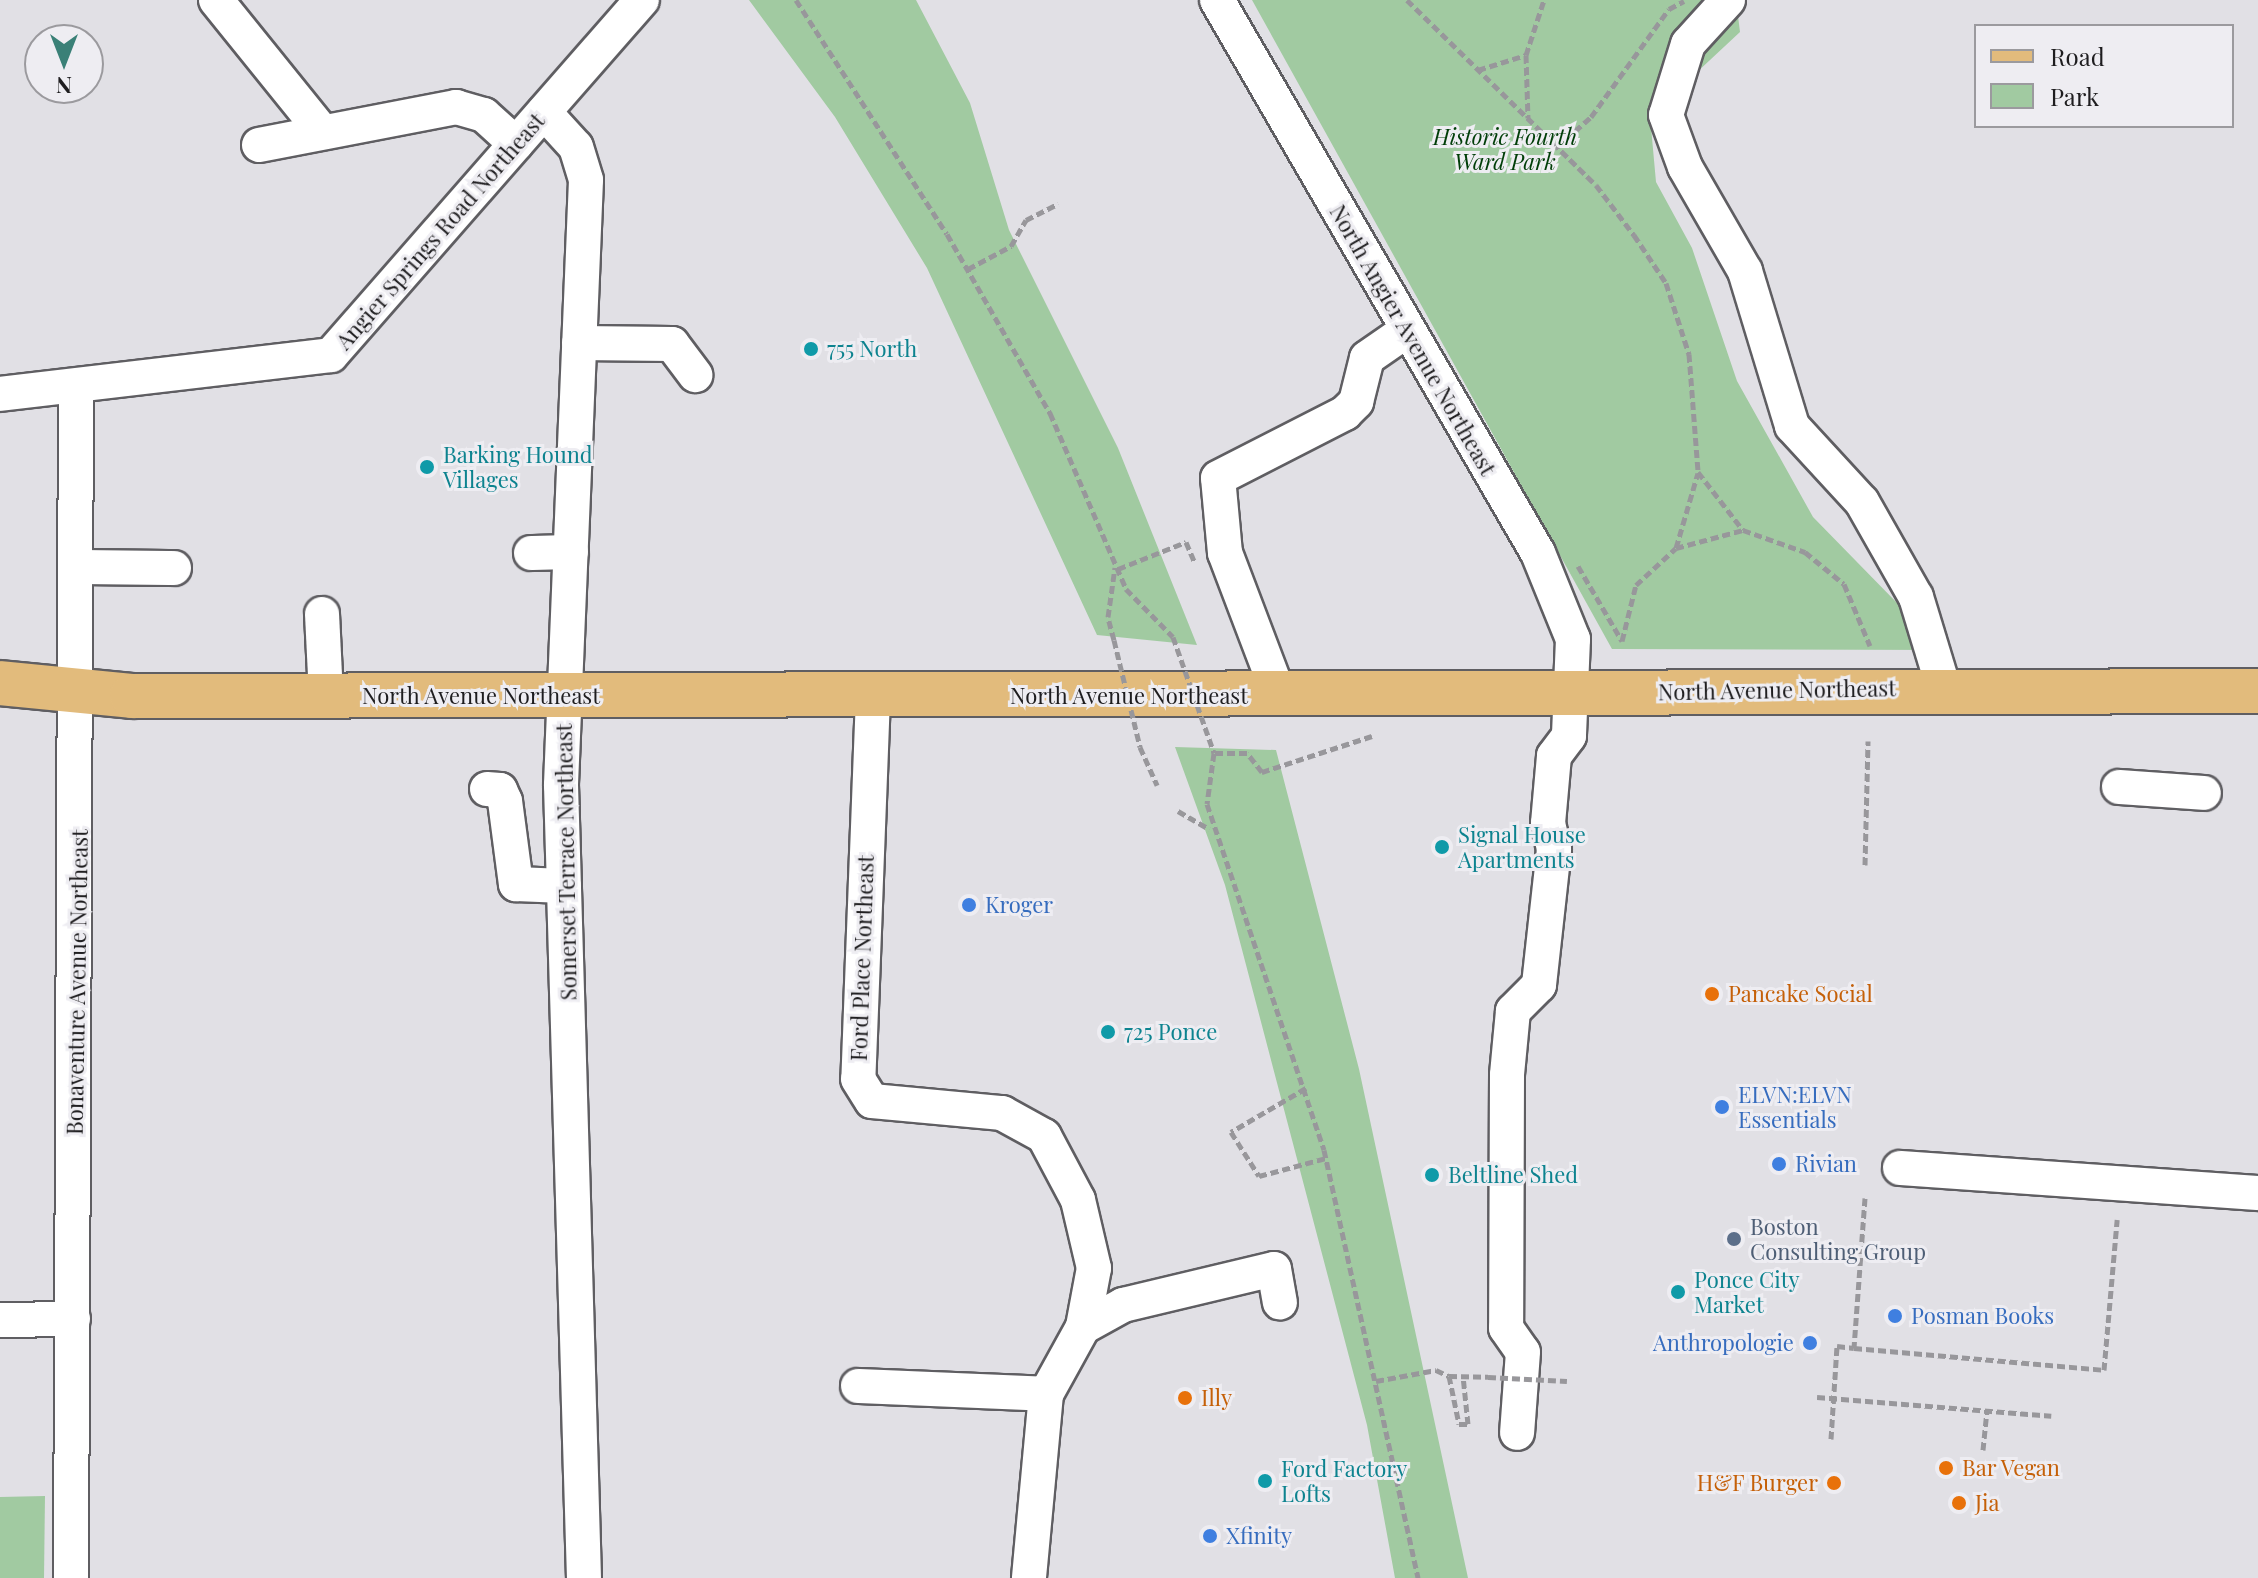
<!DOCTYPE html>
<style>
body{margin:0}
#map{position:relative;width:2258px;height:1578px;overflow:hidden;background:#e1e0e5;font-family:"Playfair Display",serif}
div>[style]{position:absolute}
.green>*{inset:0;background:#a1caa1}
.path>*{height:5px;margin-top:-2.5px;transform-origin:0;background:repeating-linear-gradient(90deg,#98979b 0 8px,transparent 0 12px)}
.roads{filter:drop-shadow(2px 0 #5f5e62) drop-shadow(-2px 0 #5f5e62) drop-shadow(0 2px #5f5e62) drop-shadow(0 -2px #5f5e62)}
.minor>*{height:34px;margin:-17px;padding:0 17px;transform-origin:17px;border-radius:17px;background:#fff}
.major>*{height:44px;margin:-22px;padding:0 22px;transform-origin:22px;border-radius:22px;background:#e2bb7c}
.path-bridge>*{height:5px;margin-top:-2.5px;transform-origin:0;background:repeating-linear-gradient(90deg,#98979b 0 8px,transparent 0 12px)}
.dots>*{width:22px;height:22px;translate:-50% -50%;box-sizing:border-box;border:4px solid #eeedf2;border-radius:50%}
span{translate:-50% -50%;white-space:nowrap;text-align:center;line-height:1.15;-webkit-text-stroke:6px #eeedf2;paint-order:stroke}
.park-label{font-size:22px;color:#003e08;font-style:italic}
.street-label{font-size:22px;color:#1e1d1f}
.culture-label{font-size:22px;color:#0d838f}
.left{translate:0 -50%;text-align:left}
.shop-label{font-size:22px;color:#366cbe}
.right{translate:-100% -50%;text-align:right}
.food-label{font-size:22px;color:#c56008}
.service-label{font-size:22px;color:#4e5e75}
.legend{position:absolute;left:1974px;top:24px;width:260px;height:104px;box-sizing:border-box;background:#eeedf2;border:2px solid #9b9a9e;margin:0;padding:10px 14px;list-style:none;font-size:24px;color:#1e1d1f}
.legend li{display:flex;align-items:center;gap:16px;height:40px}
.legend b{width:40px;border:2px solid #9b9a9e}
.north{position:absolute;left:24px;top:24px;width:80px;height:80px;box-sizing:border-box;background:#eeedf2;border:2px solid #9b9a9e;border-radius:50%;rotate:180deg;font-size:22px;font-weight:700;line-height:32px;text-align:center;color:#1e1d1f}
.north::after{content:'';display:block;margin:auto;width:28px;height:36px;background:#3a8077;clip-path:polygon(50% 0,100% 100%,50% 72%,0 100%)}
</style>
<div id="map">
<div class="green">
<i style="clip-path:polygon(749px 0,916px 0,970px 103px,1009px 230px,1118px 448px,1197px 645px,1097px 635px,927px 268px,835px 117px)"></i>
<i style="clip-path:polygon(1252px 0,1736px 0,1740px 32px,1650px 116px,1656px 182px,1692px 248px,1737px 381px,1813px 517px,1943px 650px,1612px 649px)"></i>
<i style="clip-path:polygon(1175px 747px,1276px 750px,1359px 1069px,1468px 1578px,1395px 1578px,1367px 1425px,1225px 885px)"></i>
<i style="clip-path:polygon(45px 1496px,44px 1578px,0 1578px,0 1497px)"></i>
</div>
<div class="path">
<i style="left:796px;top:0;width:278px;rotate:57.2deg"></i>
<i style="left:947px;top:234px;width:207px;rotate:60.1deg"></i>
<i style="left:1050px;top:413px;width:192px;rotate:66.6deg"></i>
<i style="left:1126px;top:589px;width:67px;rotate:45.6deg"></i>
<i style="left:1407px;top:0;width:264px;rotate:44.4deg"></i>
<i style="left:1596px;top:185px;width:63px;rotate:52.8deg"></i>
<i style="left:1634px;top:235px;width:58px;rotate:56.3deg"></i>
<i style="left:1666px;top:283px;width:75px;rotate:72.1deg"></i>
<i style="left:1689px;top:354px;width:118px;rotate:85.6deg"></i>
<i style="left:1698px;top:472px;width:73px;rotate:52.2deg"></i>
<i style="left:1743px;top:530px;width:66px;rotate:19.5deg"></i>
<i style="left:1805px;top:552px;width:50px;rotate:39.4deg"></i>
<i style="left:1844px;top:584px;width:67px;rotate:67.2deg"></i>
<i style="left:1526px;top:55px;width:63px;rotate:88.2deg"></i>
<i style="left:1478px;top:70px;width:50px;rotate:-17.4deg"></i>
<i style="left:1526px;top:55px;width:58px;rotate:-71.9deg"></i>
<i style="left:1557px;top:147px;width:45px;rotate:-41.4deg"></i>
<i style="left:1591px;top:117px;width:133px;rotate:-54.2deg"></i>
<i style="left:1669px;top:9px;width:17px;rotate:-28deg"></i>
<i style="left:968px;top:269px;width:49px;rotate:-28.1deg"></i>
<i style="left:1011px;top:246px;width:30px;rotate:-60deg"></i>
<i style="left:1026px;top:220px;width:36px;rotate:-27deg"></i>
<i style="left:1676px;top:548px;width:78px;rotate:-73.7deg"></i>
<i style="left:1578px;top:566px;width:87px;rotate:59.6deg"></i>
<i style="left:1118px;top:569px;width:73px;rotate:-21.7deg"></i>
<i style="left:1186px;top:542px;width:21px;rotate:67deg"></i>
<i style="left:1114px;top:640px;width:24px;rotate:-105deg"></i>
<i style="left:1108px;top:617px;width:50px;rotate:-82deg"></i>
<i style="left:1622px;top:641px;width:58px;rotate:-76deg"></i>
<i style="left:1636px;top:585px;width:54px;rotate:-42.8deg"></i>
<i style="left:1676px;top:548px;width:69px;rotate:-15deg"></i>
<i style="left:1372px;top:736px;width:116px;rotate:161.9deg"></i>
<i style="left:1262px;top:772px;width:24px;rotate:-128deg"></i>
<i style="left:1247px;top:753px;width:33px;rotate:180deg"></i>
<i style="left:1214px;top:753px;width:51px;rotate:97.8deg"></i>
<i style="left:1207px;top:804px;width:365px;rotate:71.3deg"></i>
<i style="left:1324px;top:1150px;width:438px;rotate:77.6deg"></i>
<i style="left:1140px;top:747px;width:42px;rotate:65.9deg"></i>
<i style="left:1178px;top:811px;width:36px;rotate:30deg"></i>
<i style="left:1865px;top:865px;width:124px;rotate:-88.6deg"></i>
<i style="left:1306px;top:1088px;width:87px;rotate:149.6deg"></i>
<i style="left:1231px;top:1132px;width:52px;rotate:57.5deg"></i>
<i style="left:1259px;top:1176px;width:69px;rotate:-15deg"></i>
<i style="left:1865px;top:1198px;width:150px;rotate:94.2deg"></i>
<i style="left:1854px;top:1348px;width:251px;rotate:5deg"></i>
<i style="left:2104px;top:1370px;width:151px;rotate:-85deg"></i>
<i style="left:1449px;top:1376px;width:49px;rotate:78.2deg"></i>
<i style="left:1459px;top:1424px;width:9px"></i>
<i style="left:1468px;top:1424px;width:48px;rotate:-95.9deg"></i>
<i style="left:1449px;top:1376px;width:39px;rotate:1deg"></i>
<i style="left:1376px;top:1381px;width:61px;rotate:-10.4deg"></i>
<i style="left:1436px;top:1370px;width:14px;rotate:25deg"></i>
<i style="left:1831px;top:1439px;width:93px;rotate:-86.3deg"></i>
<i style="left:1837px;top:1346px;width:17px;rotate:7deg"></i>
<i style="left:1983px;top:1450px;width:40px;rotate:-84.3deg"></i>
</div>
<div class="roads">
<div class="minor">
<i style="left:216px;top:0;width:167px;rotate:51.1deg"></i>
<i style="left:1217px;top:0;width:639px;rotate:59.87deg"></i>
<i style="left:1538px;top:553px;width:93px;rotate:67.9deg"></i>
<i style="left:1573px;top:639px;width:97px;rotate:92.4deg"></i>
<i style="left:1569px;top:736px;width:25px;rotate:127deg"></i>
<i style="left:1554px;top:756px;width:67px;rotate:95.1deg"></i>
<i style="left:1548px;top:823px;width:27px;rotate:77deg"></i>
<i style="left:1554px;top:849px;width:137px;rotate:96.3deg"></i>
<i style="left:1539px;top:985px;width:37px;rotate:135deg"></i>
<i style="left:1513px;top:1011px;width:64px;rotate:95.4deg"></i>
<i style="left:1507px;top:1075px;width:253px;rotate:90.2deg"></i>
<i style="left:1506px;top:1328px;width:29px;rotate:55deg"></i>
<i style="left:1523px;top:1352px;width:81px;rotate:94.2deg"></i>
<i style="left:1728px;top:0;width:59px;rotate:132.3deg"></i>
<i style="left:1688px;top:44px;width:74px;rotate:107.2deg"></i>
<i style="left:1666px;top:115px;width:55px;rotate:69.9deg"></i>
<i style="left:1685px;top:167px;width:120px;rotate:60deg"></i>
<i style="left:1745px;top:271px;width:162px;rotate:73.1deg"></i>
<i style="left:1792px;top:426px;width:103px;rotate:47.4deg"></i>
<i style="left:1862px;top:502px;width:109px;rotate:60.4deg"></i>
<i style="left:1916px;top:597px;width:96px;rotate:73.1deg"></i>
<i style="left:544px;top:112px;width:47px;rotate:47.6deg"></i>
<i style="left:576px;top:147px;width:34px;rotate:73deg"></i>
<i style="left:586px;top:180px;width:606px;rotate:92.37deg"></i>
<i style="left:561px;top:785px;width:793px;rotate:88.34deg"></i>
<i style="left:259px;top:145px;width:201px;rotate:-10.9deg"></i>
<i style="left:456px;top:107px;width:29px;rotate:16deg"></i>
<i style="left:484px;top:115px;width:43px;rotate:42.2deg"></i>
<i style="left:579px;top:343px;width:93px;rotate:0.6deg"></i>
<i style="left:672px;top:344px;width:39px;rotate:53deg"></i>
<i style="left:0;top:394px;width:333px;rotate:-6.7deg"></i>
<i style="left:331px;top:355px;width:472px;rotate:-48.8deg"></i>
<i style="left:531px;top:553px;width:40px;rotate:-1.4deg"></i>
<i style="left:76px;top:567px;width:98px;rotate:0.6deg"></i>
<i style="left:322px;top:614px;width:82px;rotate:87.2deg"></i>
<i style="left:1279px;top:695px;width:152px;rotate:-110.8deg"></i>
<i style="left:1225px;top:553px;width:75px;rotate:-95.3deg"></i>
<i style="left:1218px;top:478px;width:143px;rotate:-27.1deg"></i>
<i style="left:1345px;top:413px;width:16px;rotate:-45deg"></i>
<i style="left:1356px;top:402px;width:45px;rotate:-76deg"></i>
<i style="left:1367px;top:358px;width:47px;rotate:-34.7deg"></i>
<i style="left:873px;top:697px;width:382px;rotate:92.2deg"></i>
<i style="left:858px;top:1079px;width:26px;rotate:58deg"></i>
<i style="left:872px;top:1101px;width:131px;rotate:5.3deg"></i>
<i style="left:1002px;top:1113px;width:48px;rotate:28.7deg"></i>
<i style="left:1044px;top:1136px;width:72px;rotate:62deg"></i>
<i style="left:1078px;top:1200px;width:70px;rotate:76.8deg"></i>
<i style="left:1094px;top:1268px;width:60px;rotate:100.6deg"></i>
<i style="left:1083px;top:1327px;width:77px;rotate:118.9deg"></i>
<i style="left:1046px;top:1394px;width:185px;rotate:95.3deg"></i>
<i style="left:2119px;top:787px;width:85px;rotate:4deg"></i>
<i style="left:487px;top:789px;width:13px;rotate:4deg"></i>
<i style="left:500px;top:790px;width:12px;rotate:66deg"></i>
<i style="left:505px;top:801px;width:84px;rotate:82.5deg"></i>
<i style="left:516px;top:884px;width:48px;rotate:2.4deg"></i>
<i style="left:1900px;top:1168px;width:359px;rotate:4deg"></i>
<i style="left:0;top:1320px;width:73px;rotate:-0.8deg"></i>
<i style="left:1083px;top:1327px;width:46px;rotate:-28.8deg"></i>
<i style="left:1123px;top:1305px;width:155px;rotate:-13.4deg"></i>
<i style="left:1274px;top:1269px;width:34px;rotate:80deg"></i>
<i style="left:858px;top:1386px;width:188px;rotate:2.4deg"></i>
<i style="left:71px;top:1578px;width:1192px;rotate:-89.76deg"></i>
</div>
<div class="major">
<i style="left:0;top:683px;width:133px;rotate:5.6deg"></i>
<i style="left:132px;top:696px;width:2126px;rotate:-0.13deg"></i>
</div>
</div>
<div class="path-bridge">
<i style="left:1173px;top:637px;width:123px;rotate:70.5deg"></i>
<i style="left:1114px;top:640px;width:110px;rotate:76.3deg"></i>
<i style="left:1488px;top:1377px;width:79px;rotate:2.9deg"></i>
<i style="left:1817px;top:1397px;width:235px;rotate:4.6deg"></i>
</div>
<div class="dots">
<i style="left:811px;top:349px;background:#0f9aa8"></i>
<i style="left:427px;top:467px;background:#0f9aa8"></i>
<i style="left:1442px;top:847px;background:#0f9aa8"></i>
<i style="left:969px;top:905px;background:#3f7fe0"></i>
<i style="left:1712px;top:994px;background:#e8710a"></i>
<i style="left:1108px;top:1032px;background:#0f9aa8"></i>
<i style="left:1722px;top:1107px;background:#3f7fe0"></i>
<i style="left:1779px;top:1164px;background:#3f7fe0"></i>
<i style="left:1432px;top:1175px;background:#0f9aa8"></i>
<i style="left:1734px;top:1239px;background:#5c6f8a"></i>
<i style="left:1678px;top:1292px;background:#0f9aa8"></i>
<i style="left:1895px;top:1316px;background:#3f7fe0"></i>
<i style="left:1810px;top:1343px;background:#3f7fe0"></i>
<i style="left:1185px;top:1398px;background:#e8710a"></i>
<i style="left:1946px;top:1468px;background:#e8710a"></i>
<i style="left:1265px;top:1481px;background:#0f9aa8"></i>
<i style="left:1834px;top:1483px;background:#e8710a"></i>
<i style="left:1959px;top:1503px;background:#e8710a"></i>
<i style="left:1210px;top:1536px;background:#3f7fe0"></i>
</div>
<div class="park-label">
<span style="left:1505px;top:149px">Historic Fourth<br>Ward Park</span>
</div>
<div class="street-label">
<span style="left:440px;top:231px;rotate:-49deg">Angier Springs Road Northeast</span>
<span style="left:1413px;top:340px;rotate:60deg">North Angier Avenue Northeast</span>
<span style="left:1777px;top:690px;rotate:-1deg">North Avenue Northeast</span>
<span style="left:481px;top:696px">North Avenue Northeast</span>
<span style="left:1129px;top:696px">North Avenue Northeast</span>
<span style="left:566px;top:862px;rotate:-91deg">Somerset Terrace Northeast</span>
<span style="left:862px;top:958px;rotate:-88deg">Ford Place Northeast</span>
<span style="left:77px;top:982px;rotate:-89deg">Bonaventure Avenue Northeast</span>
</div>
<div class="culture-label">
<span class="left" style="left:827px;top:349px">755 North</span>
<span class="left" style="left:443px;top:467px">Barking Hound<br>Villages</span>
<span class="left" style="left:1458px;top:847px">Signal House<br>Apartments</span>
<span class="left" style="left:1124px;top:1032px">725 Ponce</span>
<span class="left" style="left:1448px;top:1175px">Beltline Shed</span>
<span class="left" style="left:1694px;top:1292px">Ponce City<br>Market</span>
<span class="left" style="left:1281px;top:1481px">Ford Factory<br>Lofts</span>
</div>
<div class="shop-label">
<span class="left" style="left:985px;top:905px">Kroger</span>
<span class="left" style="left:1738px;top:1107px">ELVN:ELVN<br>Essentials</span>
<span class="left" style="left:1795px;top:1164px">Rivian</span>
<span class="left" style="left:1911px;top:1316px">Posman Books</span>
<span class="right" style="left:1794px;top:1343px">Anthropologie</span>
<span class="left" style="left:1226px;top:1536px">Xfinity</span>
</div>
<div class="food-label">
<span class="left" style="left:1728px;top:994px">Pancake Social</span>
<span class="left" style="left:1201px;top:1398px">Illy</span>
<span class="left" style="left:1962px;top:1468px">Bar Vegan</span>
<span class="right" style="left:1818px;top:1483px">H&amp;F Burger</span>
<span class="left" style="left:1975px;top:1503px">Jia</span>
</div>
<div class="service-label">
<span class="left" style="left:1750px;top:1239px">Boston<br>Consulting Group</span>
</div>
<ul class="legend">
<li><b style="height:10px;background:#e2bb7c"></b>Road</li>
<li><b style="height:22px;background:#a1caa1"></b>Park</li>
</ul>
<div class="north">N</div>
</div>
